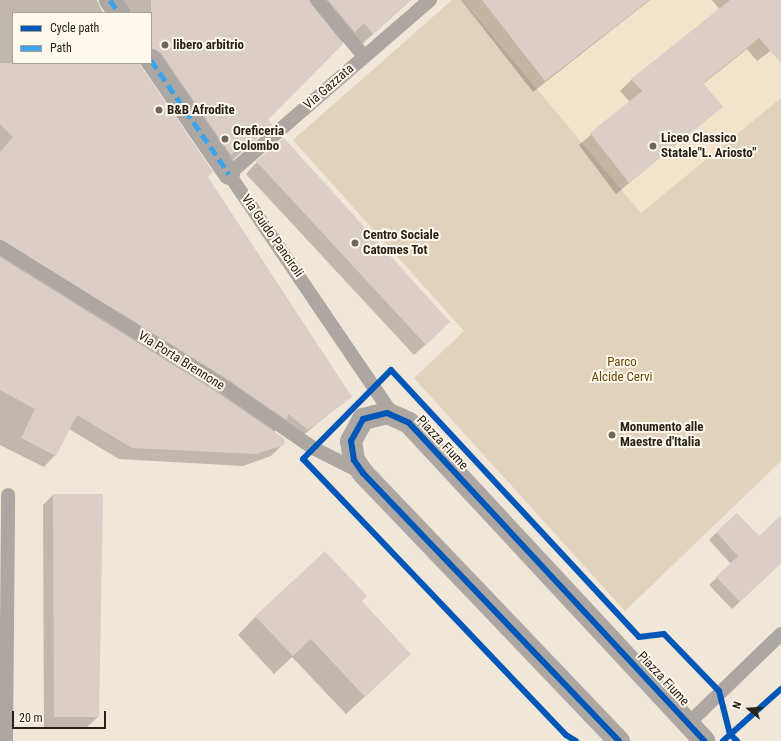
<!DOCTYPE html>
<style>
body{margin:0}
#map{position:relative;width:781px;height:741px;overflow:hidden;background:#f0e7d9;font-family:"Roboto Condensed",sans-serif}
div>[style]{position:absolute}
.built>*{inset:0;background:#f3e3ca}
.green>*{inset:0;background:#e0d2bb}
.shadow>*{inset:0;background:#0003}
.building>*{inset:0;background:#dbcec7}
.lane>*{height:14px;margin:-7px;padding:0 7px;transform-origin:7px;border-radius:7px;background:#aca7a2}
.street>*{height:22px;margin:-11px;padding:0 11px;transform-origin:11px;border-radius:11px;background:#aca7a2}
.quiet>*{height:5px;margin-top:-2.5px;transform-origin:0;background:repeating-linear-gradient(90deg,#3ea2ea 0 10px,transparent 0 15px)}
.cycleway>*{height:6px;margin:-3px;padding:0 3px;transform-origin:3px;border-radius:3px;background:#0057b8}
.dots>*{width:11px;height:11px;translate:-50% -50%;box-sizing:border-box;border:2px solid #fff8ed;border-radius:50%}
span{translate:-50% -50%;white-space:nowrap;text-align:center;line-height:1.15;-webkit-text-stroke:4px #fff8ed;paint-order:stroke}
.poi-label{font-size:13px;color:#272117;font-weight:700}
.left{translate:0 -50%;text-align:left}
.street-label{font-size:13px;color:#272117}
.park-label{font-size:13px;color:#6a4904}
.legend{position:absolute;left:12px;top:12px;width:140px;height:52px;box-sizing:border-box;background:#fff8ed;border:1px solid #a9a297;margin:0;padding:5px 7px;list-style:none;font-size:12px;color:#272117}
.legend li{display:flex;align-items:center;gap:8px;height:20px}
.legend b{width:20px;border:1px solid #a9a297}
.north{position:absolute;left:729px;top:689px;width:40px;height:40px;-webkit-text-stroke:3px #fff8ed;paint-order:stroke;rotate:288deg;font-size:11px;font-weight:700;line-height:16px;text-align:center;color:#272117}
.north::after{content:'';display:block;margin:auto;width:14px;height:18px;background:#272117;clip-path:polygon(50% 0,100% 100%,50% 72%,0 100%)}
.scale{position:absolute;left:12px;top:711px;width:94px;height:18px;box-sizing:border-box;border:2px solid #272117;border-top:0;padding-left:5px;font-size:12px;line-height:14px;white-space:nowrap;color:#272117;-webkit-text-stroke:3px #fff8ed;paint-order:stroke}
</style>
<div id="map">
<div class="built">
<i style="clip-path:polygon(462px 0,780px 0,781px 98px,641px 213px)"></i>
</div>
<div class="green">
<i style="clip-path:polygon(452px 0,462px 0,641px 213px,781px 98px,781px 461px,625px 611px,414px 378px,464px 331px,293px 140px)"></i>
</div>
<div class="shadow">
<i style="clip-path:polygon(0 0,97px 0,103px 13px,13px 13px,13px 63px,139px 63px,207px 177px,350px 397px,296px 441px,278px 427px,274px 432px,283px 444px,271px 456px,243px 466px,119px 459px,69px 429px,55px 455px,44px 467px,0 445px)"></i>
<i style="clip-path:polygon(99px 0,411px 0,361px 45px,351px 34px,267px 120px,271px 125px,233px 160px,151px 63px,151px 13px,114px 13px)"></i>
<i style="clip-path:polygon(461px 0,650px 0,533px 92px)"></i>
<i style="clip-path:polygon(712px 0,781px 0,781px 43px,757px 61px,747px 49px,703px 84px,721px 107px,616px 194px,579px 145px,630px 102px,620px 91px,632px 79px,720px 10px)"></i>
<i style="clip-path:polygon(257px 162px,437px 334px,414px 355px,246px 174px)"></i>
<i style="clip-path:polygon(53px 495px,98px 717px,87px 727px,44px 727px,43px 505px)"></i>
<i style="clip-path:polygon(781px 516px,781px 563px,732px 609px,709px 585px,731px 564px,709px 540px,717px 532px,759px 537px)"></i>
<i style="clip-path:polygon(360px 602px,391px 672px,346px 714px,292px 657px,274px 674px,238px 635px,256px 616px)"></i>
</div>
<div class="building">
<i style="clip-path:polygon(151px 0,309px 0,343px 44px,268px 120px,273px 125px,245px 149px,241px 145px,231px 155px,161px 53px,151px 48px)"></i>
<i style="clip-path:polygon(328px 0,411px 0,373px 34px,364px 23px,355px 32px)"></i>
<i style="clip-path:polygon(482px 0,649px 0,545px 81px)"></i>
<i style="clip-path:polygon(730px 0,781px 0,781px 63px,759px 38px,703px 83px,723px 107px,629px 183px,590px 133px,642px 91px,631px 79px)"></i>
<i style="clip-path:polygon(0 63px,139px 63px,213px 172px,208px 177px,352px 397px,308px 430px,288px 414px,287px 420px,224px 377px,0 239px,0 152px,13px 137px,0 124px)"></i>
<i style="clip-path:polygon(284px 138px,450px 322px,426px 345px,256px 161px)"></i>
<i style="clip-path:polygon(0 257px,215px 391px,285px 439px,284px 445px,256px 454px,132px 448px,77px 415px,56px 456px,21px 438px,35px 409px,0 390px)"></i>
<i style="clip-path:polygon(53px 494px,103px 494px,99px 717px,54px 717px)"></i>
<i style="clip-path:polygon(737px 513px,759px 536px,781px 515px,781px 563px,740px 602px,716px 577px,738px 556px,716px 532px)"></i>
<i style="clip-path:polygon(325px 551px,367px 596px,362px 601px,411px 654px,365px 697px,311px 639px,293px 656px,255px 616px)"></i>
</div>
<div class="lane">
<i style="left:317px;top:0;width:73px;rotate:50deg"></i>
<i style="left:0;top:247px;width:259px;rotate:31.9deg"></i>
<i style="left:220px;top:384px;width:113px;rotate:34.5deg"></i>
<i style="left:313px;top:448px;width:54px;rotate:26.6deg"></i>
<i style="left:392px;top:414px;width:290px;rotate:-124.2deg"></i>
<i style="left:229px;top:174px;width:266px;rotate:-40.9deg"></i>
<i style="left:689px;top:723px;width:128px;rotate:-44.1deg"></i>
<i style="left:6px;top:741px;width:246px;rotate:-89.5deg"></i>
</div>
<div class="street">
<i style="left:110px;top:0;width:16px;rotate:55deg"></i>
<i style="left:151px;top:60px;width:138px;rotate:55.6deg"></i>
<i style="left:619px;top:741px;width:371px;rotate:-133.7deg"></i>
<i style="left:363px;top:473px;width:16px;rotate:-125deg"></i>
<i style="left:354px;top:460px;width:19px;rotate:-99deg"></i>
<i style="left:351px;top:441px;width:25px;rotate:-61deg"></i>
<i style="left:363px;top:419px;width:25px;rotate:-14deg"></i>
<i style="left:387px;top:413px;width:24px;rotate:24deg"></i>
<i style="left:409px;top:423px;width:434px;rotate:47.1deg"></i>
</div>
<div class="quiet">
<i style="left:110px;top:0;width:16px;rotate:55deg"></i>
<i style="left:151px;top:60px;width:138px;rotate:55.6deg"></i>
</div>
<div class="cycleway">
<i style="left:576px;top:741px;width:12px;rotate:-149deg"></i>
<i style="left:566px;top:735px;width:381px;rotate:-133.6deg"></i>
<i style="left:303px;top:459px;width:125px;rotate:-45.3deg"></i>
<i style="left:391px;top:370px;width:364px;rotate:47.1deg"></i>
<i style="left:639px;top:637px;width:25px;rotate:-7deg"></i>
<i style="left:664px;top:634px;width:79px;rotate:46deg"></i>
<i style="left:719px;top:691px;width:44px;rotate:75.7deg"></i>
<i style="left:730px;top:734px;width:10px;rotate:45deg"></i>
<i style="left:619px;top:741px;width:371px;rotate:-133.7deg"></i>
<i style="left:363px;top:473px;width:16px;rotate:-125deg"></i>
<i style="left:354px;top:460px;width:19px;rotate:-99deg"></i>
<i style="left:351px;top:441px;width:25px;rotate:-61deg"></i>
<i style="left:363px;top:419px;width:25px;rotate:-14deg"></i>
<i style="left:387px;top:413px;width:24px;rotate:24deg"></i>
<i style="left:409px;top:423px;width:434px;rotate:47.1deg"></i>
<i style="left:723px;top:741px;width:78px;rotate:-41.9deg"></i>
</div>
<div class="dots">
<i style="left:165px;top:45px;background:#6d665b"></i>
<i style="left:159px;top:110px;background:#6d665b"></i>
<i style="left:225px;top:139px;background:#6d665b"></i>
<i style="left:653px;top:146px;background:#6d665b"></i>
<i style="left:355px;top:243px;background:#6d665b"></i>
<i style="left:612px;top:435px;background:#6d665b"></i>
</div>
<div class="poi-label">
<span class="left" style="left:173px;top:45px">libero arbitrio</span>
<span class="left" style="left:167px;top:110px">B&amp;B Afrodite</span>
<span class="left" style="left:233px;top:139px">Oreficeria<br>Colombo</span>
<span class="left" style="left:661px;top:146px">Liceo Classico<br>Statale"L. Ariosto"</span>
<span class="left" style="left:363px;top:243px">Centro Sociale<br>Catomes Tot</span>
<span class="left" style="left:620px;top:435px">Monumento alle<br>Maestre d'Italia</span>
</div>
<div class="street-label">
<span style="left:329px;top:87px;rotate:-41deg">Via Gazzata</span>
<span style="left:272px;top:236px;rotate:55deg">Via Guido Panciroli</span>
<span style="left:181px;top:361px;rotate:32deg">Via Porta Brennone</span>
<span style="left:442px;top:443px;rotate:47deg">Piazza Fiume</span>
<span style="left:663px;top:679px;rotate:47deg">Piazza Fiume</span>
</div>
<div class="park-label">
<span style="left:622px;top:370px">Parco<br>Alcide Cervi</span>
</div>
<ul class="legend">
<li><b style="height:5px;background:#0057b8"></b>Cycle path</li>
<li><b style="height:5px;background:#3ea2ea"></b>Path</li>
</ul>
<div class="north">N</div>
<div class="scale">20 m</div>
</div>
